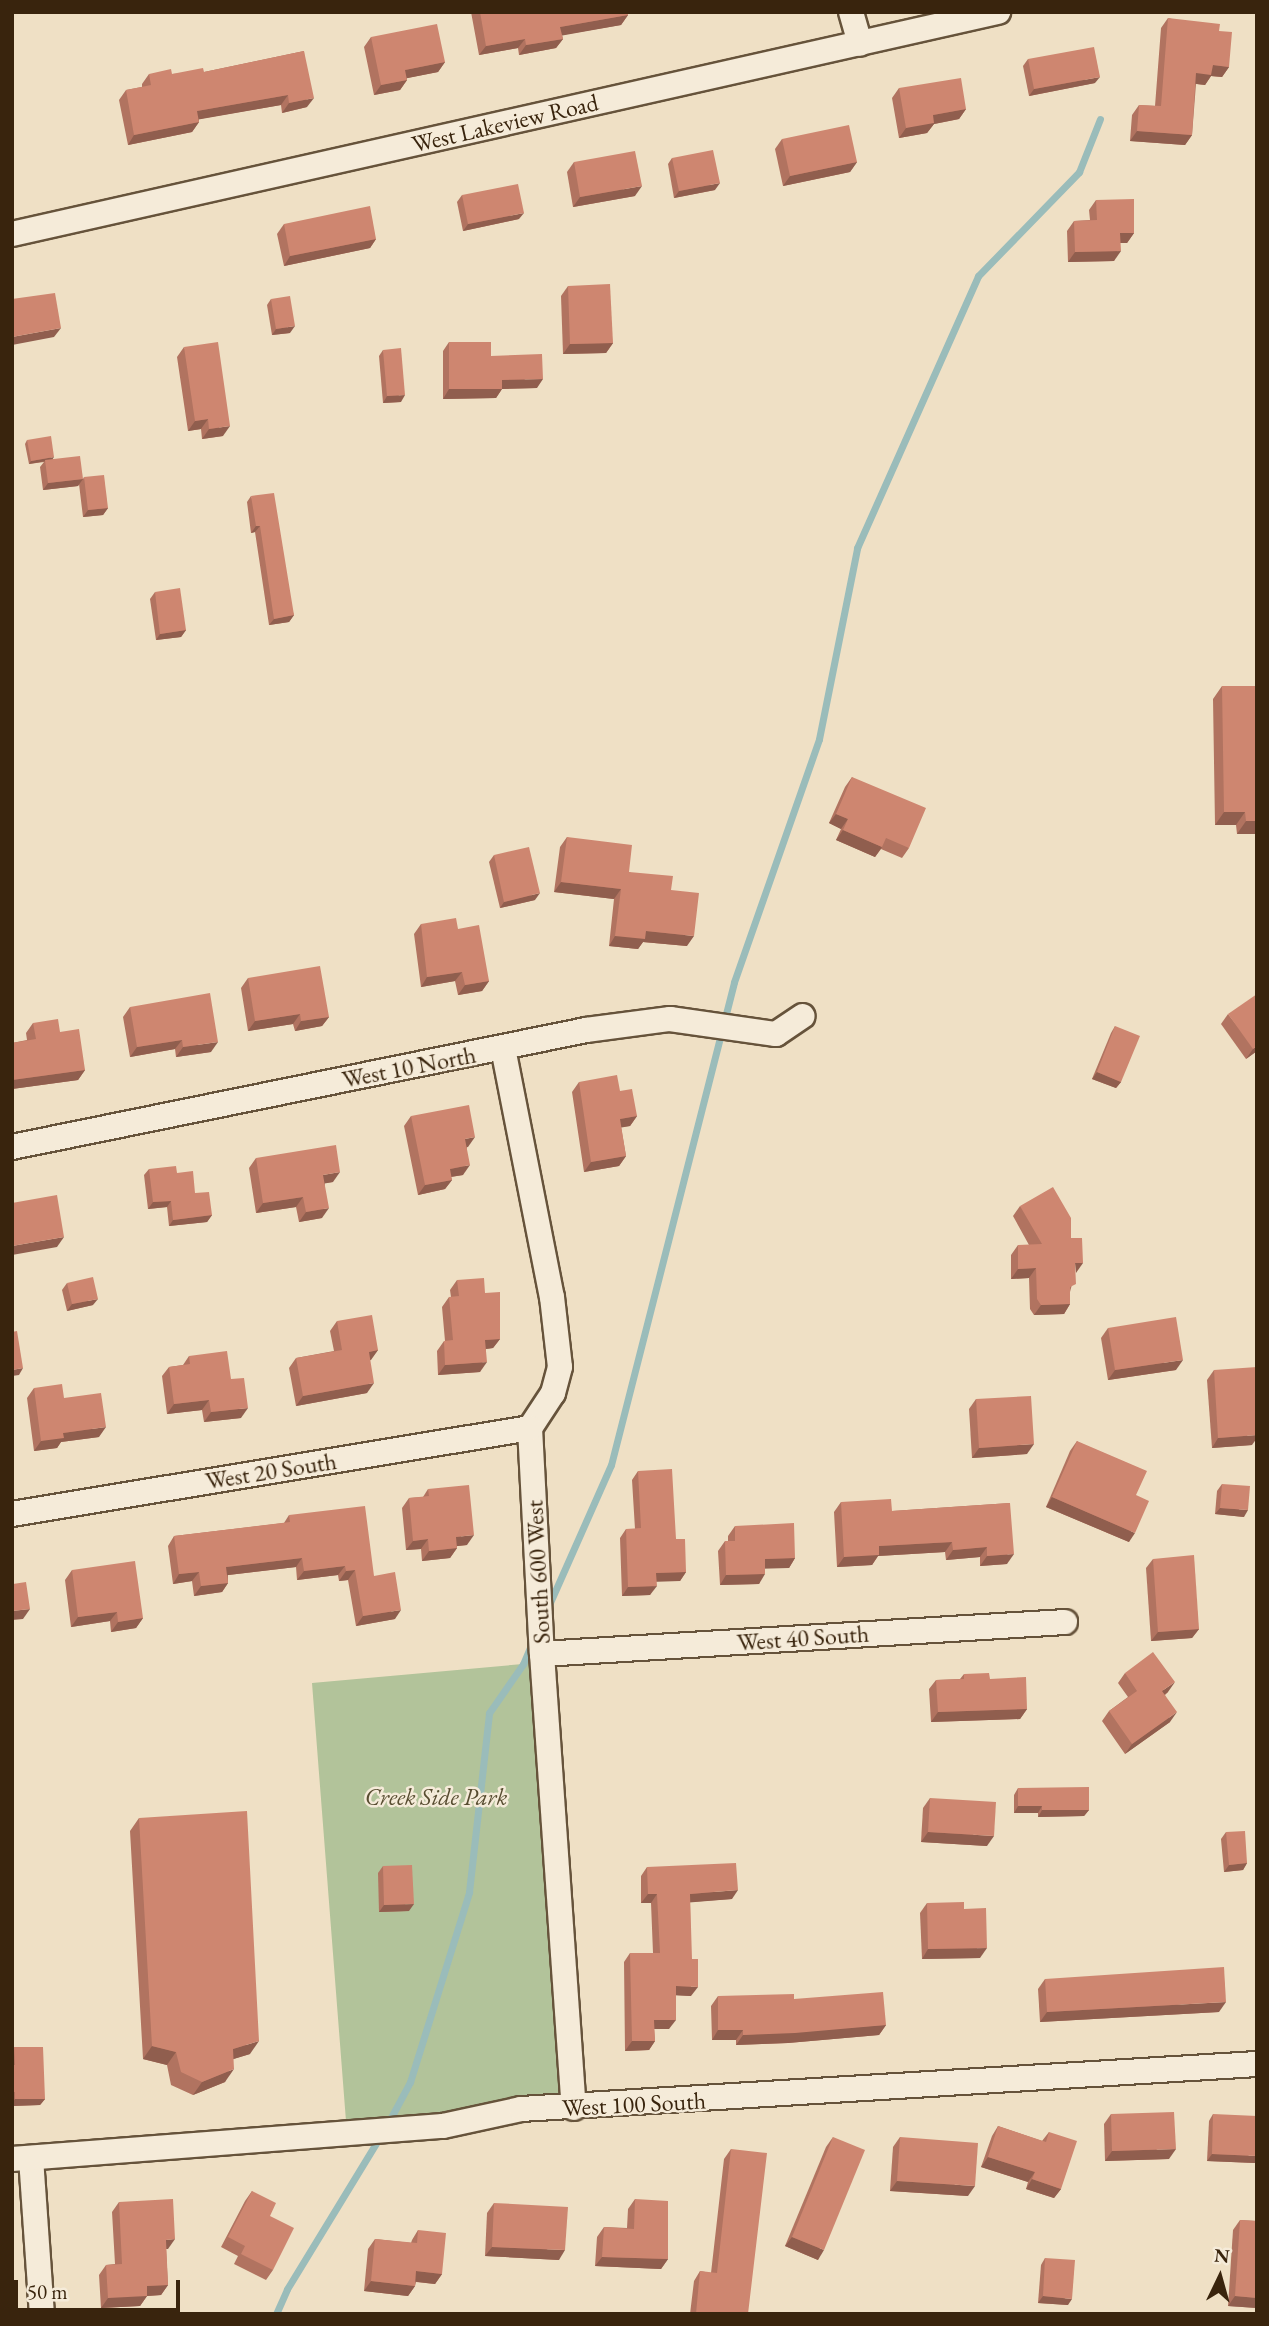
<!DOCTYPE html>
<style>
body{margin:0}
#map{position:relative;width:1269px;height:2326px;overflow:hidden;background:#efe0c5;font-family:"EB Garamond",serif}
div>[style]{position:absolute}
.green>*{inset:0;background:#b2c39a}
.stream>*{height:7px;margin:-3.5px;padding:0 3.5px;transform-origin:3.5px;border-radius:3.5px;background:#9abcba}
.roads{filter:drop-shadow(2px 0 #66533b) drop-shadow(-2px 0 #66533b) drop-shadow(0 2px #66533b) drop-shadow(0 -2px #66533b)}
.minor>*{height:24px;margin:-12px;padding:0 12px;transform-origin:12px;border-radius:12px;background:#f5ebd9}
.wall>*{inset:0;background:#b17360}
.shaded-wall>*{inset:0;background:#905e4e}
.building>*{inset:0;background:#ce8670}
span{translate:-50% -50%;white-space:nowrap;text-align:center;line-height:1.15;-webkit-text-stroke:5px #f5ebd9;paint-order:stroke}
.street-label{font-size:24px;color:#39240d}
.park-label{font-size:24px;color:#574c30;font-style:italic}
.frame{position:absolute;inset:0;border:14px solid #39240d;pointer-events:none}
.north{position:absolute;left:1185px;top:2242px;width:70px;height:70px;-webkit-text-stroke:5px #f5ebd9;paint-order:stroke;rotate:5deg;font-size:19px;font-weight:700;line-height:28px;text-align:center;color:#39240d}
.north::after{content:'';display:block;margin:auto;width:24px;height:32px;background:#39240d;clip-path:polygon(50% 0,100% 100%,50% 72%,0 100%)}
.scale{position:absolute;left:14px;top:2280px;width:166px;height:32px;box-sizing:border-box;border:4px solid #39240d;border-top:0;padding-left:9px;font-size:21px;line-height:24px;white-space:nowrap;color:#39240d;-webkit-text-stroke:5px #f5ebd9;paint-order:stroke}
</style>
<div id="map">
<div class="green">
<i style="clip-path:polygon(542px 1654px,574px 2108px,347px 2134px,312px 1683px,523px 1664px)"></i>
</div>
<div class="stream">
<i style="left:548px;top:1607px;width:155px;rotate:-66.1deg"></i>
<i style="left:611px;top:1465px;width:498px;rotate:-75.7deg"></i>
<i style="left:734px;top:982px;width:257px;rotate:-70.7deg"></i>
<i style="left:819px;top:739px;width:195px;rotate:-78.7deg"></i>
<i style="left:857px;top:548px;width:298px;rotate:-66deg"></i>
<i style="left:978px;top:276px;width:145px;rotate:-45.8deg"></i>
<i style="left:1079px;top:172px;width:57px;rotate:-68.4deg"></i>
<i style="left:387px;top:2125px;width:49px;rotate:-61.9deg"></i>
<i style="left:410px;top:2082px;width:199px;rotate:-72.7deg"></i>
<i style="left:469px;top:1892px;width:180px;rotate:-83.6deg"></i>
<i style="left:489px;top:1713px;width:60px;rotate:-55.2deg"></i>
<i style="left:523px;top:1664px;width:25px;rotate:-67deg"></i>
<i style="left:276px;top:2314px;width:27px;rotate:-66deg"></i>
<i style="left:287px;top:2289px;width:180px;rotate:-58.6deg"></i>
</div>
<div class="roads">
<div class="minor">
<i style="left:851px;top:12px;width:33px;rotate:74deg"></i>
<i style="left:12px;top:234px;width:1011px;rotate:-12.69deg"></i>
<i style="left:503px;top:1048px;width:254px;rotate:78.9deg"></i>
<i style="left:552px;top:1297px;width:70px;rotate:83.5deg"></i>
<i style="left:560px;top:1367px;width:27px;rotate:105deg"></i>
<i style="left:553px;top:1393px;width:42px;rotate:123.3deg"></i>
<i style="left:530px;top:1428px;width:226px;rotate:87deg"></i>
<i style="left:542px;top:1654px;width:455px;rotate:86deg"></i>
<i style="left:12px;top:1147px;width:586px;rotate:-11.52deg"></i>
<i style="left:586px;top:1030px;width:85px;rotate:-7.5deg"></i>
<i style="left:670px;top:1019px;width:107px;rotate:8.1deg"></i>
<i style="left:776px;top:1034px;width:32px;rotate:-34deg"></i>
<i style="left:12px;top:1514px;width:525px;rotate:-9.43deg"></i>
<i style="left:542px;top:1654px;width:524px;rotate:-3.5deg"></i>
<i style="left:31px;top:2158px;width:156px;rotate:86deg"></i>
<i style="left:12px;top:2159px;width:432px;rotate:-4.4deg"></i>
<i style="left:443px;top:2126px;width:80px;rotate:-12.3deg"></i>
<i style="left:521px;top:2109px;width:737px;rotate:-3.5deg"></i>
</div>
</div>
<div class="wall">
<i style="clip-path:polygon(471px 12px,628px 12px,628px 15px,621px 25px,562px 35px,563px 39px,556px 48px,519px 55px,518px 48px,479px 55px)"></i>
<i style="clip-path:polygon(1168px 18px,1219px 31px,1229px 67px,1222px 77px,1211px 76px,1205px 85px,1196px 84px,1192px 135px,1185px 145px,1130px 141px,1132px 115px,1139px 105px,1155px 106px,1161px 28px)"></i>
<i style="clip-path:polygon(371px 37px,445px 62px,438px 72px,407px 78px,407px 80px,400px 90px,374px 95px,364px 47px)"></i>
<i style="clip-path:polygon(304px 51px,307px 107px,282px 113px,281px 105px,199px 119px,199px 122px,192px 132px,128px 145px,119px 100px,126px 90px,142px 87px,142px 84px,149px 74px,172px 74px,204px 72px)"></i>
<i style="clip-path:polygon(1028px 59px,1095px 83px,1029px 96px,1023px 66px)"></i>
<i style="clip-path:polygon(899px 88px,966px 109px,959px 119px,934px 124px,927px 133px,899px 138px,892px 98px)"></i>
<i style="clip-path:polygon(782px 139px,857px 162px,850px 172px,783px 186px,775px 149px)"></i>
<i style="clip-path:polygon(672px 158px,715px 190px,674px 198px,668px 164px)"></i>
<i style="clip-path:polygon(574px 162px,635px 196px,573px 207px,567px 172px)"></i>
<i style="clip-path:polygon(462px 195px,519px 219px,463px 231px,457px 202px)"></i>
<i style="clip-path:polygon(1096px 200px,1134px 233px,1127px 243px,1120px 243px,1114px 261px,1068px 262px,1067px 231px,1074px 221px,1090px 220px,1089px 210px)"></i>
<i style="clip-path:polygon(284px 224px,376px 239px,370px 248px,284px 266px,277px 234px)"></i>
<i style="clip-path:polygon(568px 286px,613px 343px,606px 353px,563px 354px,561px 296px)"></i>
<i style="clip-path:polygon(271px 299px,290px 333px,272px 335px,267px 305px)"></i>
<i style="clip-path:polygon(449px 342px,491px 356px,537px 388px,502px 389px,496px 398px,443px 399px,443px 351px)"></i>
<i style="clip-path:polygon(184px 347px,223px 436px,202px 439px,201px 429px,188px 431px,177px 357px)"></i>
<i style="clip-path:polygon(383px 350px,401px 402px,383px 403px,379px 356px)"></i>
<i style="clip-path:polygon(27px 440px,53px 459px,83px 479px,84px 477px,108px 508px,103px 515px,83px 517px,79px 484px,78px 486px,43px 490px,40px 467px,44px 462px,29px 464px,25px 444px)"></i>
<i style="clip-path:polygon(251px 496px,294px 615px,289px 622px,269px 625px,255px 532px,251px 533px,247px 502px)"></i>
<i style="clip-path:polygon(155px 592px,186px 630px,181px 637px,156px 640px,150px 599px)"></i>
<i style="clip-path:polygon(1222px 686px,1257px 686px,1257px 834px,1237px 834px,1236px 825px,1215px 825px,1213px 699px)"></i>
<i style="clip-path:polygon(852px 777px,909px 848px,902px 858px,881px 849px,875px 857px,836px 840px,841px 829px,829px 823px,845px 787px)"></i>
<i style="clip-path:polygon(567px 837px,629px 872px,671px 890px,687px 946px,643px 942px,638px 949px,609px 946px,614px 899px,554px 892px,560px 847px)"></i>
<i style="clip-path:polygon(494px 855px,535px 900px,500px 908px,489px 862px)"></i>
<i style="clip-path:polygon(421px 924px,458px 929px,489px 981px,482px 991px,458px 995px,455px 981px,421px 987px,414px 934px)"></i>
<i style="clip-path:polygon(248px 978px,329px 1017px,322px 1026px,295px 1031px,293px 1024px,248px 1031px,241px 988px)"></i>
<i style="clip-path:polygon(130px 1007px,211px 1052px,176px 1057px,175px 1049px,130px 1057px,123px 1017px)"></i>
<i style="clip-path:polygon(1228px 1014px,1257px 1051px,1246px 1059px,1221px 1024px)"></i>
<i style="clip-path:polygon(33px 1023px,60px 1032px,85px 1070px,78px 1080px,12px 1089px,12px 1043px,27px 1040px,26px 1033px)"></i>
<i style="clip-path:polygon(1115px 1026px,1121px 1082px,1116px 1088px,1092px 1079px,1111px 1033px)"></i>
<i style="clip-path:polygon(579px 1082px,620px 1091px,637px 1116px,630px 1126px,621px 1127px,626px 1156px,619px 1166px,584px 1172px,572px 1092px)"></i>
<i style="clip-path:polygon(411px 1116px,468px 1147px,467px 1147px,463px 1175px,451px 1177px,452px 1180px,445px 1189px,418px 1195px,404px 1126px)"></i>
<i style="clip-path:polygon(256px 1158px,333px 1182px,325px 1183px,322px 1218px,299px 1222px,296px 1207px,256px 1213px,249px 1168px)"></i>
<i style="clip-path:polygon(149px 1169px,177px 1173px,212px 1215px,207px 1222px,169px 1226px,167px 1207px,148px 1209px,144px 1175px)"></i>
<i style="clip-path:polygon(1020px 1206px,1071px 1238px,1075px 1273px,1070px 1292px,1070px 1304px,1064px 1314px,1034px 1315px,1030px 1309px,1029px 1278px,1011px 1279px,1011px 1255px,1018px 1245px,1029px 1245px,1013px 1216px)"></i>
<i style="clip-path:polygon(457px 1280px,485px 1293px,500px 1339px,493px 1348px,486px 1349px,480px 1372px,438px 1375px,437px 1351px,444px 1341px,445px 1341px,442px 1307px,449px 1297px,451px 1297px,450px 1290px)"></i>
<i style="clip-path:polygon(67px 1283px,93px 1305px,67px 1311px,62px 1290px)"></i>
<i style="clip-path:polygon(337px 1321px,378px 1350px,370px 1360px,367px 1393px,296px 1406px,289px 1368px,296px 1358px,334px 1351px,330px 1331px)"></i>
<i style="clip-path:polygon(1108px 1328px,1176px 1370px,1108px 1380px,1101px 1338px)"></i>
<i style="clip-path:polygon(189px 1356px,231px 1379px,241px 1418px,204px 1422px,202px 1410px,167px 1414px,162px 1376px,169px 1367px,183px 1365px)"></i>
<i style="clip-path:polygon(1214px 1370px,1252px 1445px,1212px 1448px,1207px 1380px)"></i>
<i style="clip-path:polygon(34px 1388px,64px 1398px,99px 1437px,61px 1442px,57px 1448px,34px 1451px,27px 1398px)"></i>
<i style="clip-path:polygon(976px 1399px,1027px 1454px,972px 1458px,969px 1409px)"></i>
<i style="clip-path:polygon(1077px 1441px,1136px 1495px,1129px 1542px,1046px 1507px,1070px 1451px)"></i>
<i style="clip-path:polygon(638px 1471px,676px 1539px,686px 1572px,680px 1581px,656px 1581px,650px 1595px,622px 1596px,620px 1538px,626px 1529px,635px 1529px,632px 1480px)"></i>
<i style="clip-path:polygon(1222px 1484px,1244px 1517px,1215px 1514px,1217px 1491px)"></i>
<i style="clip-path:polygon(428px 1489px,467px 1545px,457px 1546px,457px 1548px,450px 1558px,422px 1561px,421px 1549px,406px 1550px,402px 1508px,409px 1498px,423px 1497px)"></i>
<i style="clip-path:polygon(841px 1502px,892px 1511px,1010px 1503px,1007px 1564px,980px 1566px,980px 1557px,946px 1560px,945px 1552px,878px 1556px,872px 1565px,837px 1567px,834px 1512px)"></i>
<i style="clip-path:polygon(289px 1515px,374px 1576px,395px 1619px,356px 1626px,348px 1580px,339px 1581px,338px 1575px,297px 1580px,296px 1567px,228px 1575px,228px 1583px,222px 1592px,194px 1596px,192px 1581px,173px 1584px,168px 1546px,174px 1536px,284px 1523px)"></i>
<i style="clip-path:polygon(735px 1526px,795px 1558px,789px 1568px,765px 1568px,759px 1584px,720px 1585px,718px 1551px,725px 1541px,728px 1541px,728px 1536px)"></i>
<i style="clip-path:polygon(1153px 1559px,1199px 1629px,1192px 1638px,1151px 1641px,1146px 1568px)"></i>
<i style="clip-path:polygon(72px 1570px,143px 1618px,136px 1628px,111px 1632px,110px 1621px,71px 1627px,65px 1580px)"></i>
<i style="clip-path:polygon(1125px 1673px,1168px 1692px,1165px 1695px,1170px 1722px,1125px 1754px,1102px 1721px,1109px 1711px,1128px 1697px,1118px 1683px)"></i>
<i style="clip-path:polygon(964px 1674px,990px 1679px,1027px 1709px,1020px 1719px,931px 1722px,929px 1689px,936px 1680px,960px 1679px)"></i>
<i style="clip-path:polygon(1018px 1788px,1089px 1810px,1084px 1816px,1038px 1817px,1038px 1813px,1014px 1813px,1014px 1795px)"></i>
<i style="clip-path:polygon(930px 1798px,987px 1846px,921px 1842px,923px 1808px)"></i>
<i style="clip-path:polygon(139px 1818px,250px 2054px,233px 2059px,225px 2082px,193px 2095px,171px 2085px,167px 2065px,143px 2059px,130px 1831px)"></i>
<i style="clip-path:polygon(1226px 1832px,1247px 1863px,1243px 1870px,1224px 1872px,1221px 1839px)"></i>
<i style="clip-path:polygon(383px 1866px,409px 1911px,379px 1912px,378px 1873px)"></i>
<i style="clip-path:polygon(647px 1867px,732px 1899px,690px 1902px,691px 1996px,676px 1995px,669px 2029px,654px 2029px,655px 2041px,649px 2050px,625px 2051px,624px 1962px,630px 1953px,653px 1953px,651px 1903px,641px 1903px,641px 1876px)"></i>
<i style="clip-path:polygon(927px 1903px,964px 1909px,980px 1958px,922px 1959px,920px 1913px)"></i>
<i style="clip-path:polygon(1045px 1979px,1219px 2012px,1040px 2022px,1038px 1989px)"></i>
<i style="clip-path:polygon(718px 1996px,794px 1999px,886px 2025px,879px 2035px,788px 2043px,736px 2045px,736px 2040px,712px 2040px,711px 2006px)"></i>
<i style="clip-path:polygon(14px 2047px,45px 2099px,40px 2105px,12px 2106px,12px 2050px)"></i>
<i style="clip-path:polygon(1111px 2114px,1169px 2159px,1105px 2161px,1104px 2124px)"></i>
<i style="clip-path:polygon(1213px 2114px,1255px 2163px,1207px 2161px,1209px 2121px)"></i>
<i style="clip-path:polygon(998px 2126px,1042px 2141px,1049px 2132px,1061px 2189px,1054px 2198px,1026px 2189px,1028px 2182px,981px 2167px,992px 2136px)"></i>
<i style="clip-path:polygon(833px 2137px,818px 2260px,785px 2246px,826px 2147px)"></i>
<i style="clip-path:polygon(900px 2137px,968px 2196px,890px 2191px,893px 2147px)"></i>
<i style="clip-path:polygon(731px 2149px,748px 2314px,690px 2314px,694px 2281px,700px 2271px,711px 2273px,724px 2159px)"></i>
<i style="clip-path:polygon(252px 2191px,270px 2216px,273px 2270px,266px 2280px,234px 2264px,238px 2256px,221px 2247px,245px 2201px)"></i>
<i style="clip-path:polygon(635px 2199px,668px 2259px,661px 2269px,595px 2266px,597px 2237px,604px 2227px,627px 2228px,628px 2209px)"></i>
<i style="clip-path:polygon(119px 2202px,168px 2249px,166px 2249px,168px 2285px,161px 2295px,147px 2296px,140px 2306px,101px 2308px,99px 2275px,106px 2265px,115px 2264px,112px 2212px)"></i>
<i style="clip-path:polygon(494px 2203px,559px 2260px,485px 2256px,487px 2213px)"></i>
<i style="clip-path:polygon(1240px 2220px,1257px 2221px,1257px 2308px,1228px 2306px,1233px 2230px)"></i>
<i style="clip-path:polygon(418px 2230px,442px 2274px,435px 2284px,416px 2282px,415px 2286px,408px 2296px,364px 2291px,368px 2249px,375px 2239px,411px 2243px,412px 2240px)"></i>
<i style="clip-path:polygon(1045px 2258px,1068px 2305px,1038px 2303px,1041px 2265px)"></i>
</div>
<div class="shaded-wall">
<i style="clip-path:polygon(628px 15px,621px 25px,554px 37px,560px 27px)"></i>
<i style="clip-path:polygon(525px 39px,518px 48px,479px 55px,486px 46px)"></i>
<i style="clip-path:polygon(563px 39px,556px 48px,519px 55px,526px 45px)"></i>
<i style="clip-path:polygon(445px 62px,438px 72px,398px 80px,405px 70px)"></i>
<i style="clip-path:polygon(1213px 65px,1229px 67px,1222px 77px,1211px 76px,1205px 85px,1190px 83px,1196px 73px)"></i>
<i style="clip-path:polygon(1100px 77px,1095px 83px,1029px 96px,1034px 89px)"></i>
<i style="clip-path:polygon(407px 80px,400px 90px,374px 95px,381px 85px)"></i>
<i style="clip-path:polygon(288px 95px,281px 105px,190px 121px,197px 111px)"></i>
<i style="clip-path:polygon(314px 98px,307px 107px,282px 113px,289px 103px)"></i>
<i style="clip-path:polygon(966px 109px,959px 119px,934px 124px,927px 133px,899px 138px,906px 128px,933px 115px)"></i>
<i style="clip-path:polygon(199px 122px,192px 132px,128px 145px,134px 135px)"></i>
<i style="clip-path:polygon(1137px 131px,1192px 135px,1185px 145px,1130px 141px)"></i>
<i style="clip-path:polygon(857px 162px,850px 172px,783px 186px,790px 176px)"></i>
<i style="clip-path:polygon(720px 183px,715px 190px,674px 198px,679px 191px)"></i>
<i style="clip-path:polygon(642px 186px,635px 196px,573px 207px,580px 197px)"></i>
<i style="clip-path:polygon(524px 213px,519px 219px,463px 231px,468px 224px)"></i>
<i style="clip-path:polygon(1120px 233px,1134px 233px,1127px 243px,1113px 243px)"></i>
<i style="clip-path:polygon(376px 239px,370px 248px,284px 266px,290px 256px)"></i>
<i style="clip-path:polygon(1121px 251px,1114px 261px,1068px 262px,1075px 252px)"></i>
<i style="clip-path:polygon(295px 326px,290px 333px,272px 335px,276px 329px)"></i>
<i style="clip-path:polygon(61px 328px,54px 337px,12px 345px,12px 337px)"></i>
<i style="clip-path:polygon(613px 343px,606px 353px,563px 354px,570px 344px)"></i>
<i style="clip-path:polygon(543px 379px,537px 388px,502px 389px,496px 398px,443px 399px,449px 389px,502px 380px)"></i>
<i style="clip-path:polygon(405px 395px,401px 402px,383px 403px,387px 396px)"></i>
<i style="clip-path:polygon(208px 419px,201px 429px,188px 431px,195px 421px)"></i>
<i style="clip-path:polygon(230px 426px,223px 436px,202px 439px,209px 429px)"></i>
<i style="clip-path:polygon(54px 457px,52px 460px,29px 464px,31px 461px)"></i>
<i style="clip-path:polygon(83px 479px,78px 486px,43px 490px,48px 483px)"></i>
<i style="clip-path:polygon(108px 508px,103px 515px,83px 517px,88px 510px)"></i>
<i style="clip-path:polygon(256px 526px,260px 526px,255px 532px,251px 533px)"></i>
<i style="clip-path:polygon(294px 615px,289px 622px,269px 625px,274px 619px)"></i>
<i style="clip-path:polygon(186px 630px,181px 637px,156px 640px,160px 634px)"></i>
<i style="clip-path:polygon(1224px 812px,1245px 812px,1236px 825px,1215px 825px)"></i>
<i style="clip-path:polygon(836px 814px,848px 819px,841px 829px,829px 823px)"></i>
<i style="clip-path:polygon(1246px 821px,1257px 821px,1257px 834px,1237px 834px)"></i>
<i style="clip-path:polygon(843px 830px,882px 847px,875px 857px,836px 840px)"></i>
<i style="clip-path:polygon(561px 882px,621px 889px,614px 899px,554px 892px)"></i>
<i style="clip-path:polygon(540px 893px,535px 900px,500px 908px,504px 902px)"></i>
<i style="clip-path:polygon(646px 931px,694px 936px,687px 946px,643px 942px,638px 949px,609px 946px,615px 936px)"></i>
<i style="clip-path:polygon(462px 972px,455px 981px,421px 987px,427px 977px)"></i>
<i style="clip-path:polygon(489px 981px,482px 991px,458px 995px,465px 985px)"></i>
<i style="clip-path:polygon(300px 1014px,293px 1024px,248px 1031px,255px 1021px)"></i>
<i style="clip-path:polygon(329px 1017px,322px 1026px,295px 1031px,301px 1021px)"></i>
<i style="clip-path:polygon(182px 1040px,175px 1049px,130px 1057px,137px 1047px)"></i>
<i style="clip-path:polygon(218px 1042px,211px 1052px,176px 1057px,183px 1047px)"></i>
<i style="clip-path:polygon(1257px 1046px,1257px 1051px,1246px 1059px,1253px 1049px)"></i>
<i style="clip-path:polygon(85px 1070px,78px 1080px,12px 1089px,12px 1080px)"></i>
<i style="clip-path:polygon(1097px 1072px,1121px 1082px,1116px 1088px,1092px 1079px)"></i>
<i style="clip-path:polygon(637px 1116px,630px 1126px,613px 1129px,620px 1119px)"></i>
<i style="clip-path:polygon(475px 1137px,468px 1147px,458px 1149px,465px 1139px)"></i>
<i style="clip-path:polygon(626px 1156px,619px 1166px,584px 1172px,591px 1162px)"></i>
<i style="clip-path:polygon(470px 1165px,463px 1175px,443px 1178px,450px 1169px)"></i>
<i style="clip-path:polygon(340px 1172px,333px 1182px,316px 1185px,323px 1175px)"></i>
<i style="clip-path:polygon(452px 1180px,445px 1189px,418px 1195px,425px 1185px)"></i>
<i style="clip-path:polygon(303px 1197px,296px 1207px,256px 1213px,263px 1203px)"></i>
<i style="clip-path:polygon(171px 1201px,167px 1207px,148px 1209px,153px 1202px)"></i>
<i style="clip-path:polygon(329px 1208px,322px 1218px,299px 1222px,306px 1212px)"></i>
<i style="clip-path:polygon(212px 1215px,207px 1222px,169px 1226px,173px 1220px)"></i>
<i style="clip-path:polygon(64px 1237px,57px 1247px,12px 1255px,12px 1246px)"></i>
<i style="clip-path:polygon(1075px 1263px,1083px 1263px,1076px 1273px)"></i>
<i style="clip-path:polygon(1036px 1268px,1029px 1278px,1011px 1279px,1018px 1269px)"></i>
<i style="clip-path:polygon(98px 1299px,93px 1305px,67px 1311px,72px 1304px)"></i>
<i style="clip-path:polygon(1070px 1304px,1064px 1314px,1034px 1315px,1041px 1305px)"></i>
<i style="clip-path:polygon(500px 1339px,493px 1348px,478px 1350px,485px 1340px)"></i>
<i style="clip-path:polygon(378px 1350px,371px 1360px,362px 1362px,369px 1352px)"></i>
<i style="clip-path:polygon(1183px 1360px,1176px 1370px,1108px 1380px,1115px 1370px)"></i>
<i style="clip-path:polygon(487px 1362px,480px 1372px,438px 1375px,445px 1365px)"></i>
<i style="clip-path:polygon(23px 1368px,19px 1375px,12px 1376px,12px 1370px)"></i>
<i style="clip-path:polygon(374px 1383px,367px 1393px,296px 1406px,303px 1396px)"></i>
<i style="clip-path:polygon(209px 1400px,202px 1410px,167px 1414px,174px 1404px)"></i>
<i style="clip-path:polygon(248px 1408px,241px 1418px,204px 1422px,211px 1412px)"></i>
<i style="clip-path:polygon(106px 1427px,99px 1437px,61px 1442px,57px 1448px,34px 1451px,41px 1441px,63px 1433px)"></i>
<i style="clip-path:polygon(1257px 1435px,1257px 1438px,1252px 1445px,1212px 1448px,1218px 1438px)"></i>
<i style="clip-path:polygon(1034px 1444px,1027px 1454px,972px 1458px,979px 1448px)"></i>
<i style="clip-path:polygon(1052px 1497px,1135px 1533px,1129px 1542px,1046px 1507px)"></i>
<i style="clip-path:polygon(1220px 1508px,1248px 1510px,1244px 1517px,1215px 1514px)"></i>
<i style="clip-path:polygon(474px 1535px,467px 1545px,449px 1547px,456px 1537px)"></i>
<i style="clip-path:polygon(428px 1539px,421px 1549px,406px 1550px,413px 1541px)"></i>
<i style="clip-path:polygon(952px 1542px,945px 1552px,878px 1556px,872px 1565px,837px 1567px,844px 1557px,879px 1546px)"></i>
<i style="clip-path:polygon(987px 1547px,980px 1557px,946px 1560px,953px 1550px)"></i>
<i style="clip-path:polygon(457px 1548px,450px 1558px,422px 1561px,429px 1551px)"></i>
<i style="clip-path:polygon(1014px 1554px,1007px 1564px,980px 1566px,987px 1556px)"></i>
<i style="clip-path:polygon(302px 1558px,296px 1567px,220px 1576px,226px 1567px)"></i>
<i style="clip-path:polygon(795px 1558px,789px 1568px,758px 1569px,765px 1559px)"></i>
<i style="clip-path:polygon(345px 1566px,338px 1575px,297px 1580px,304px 1571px)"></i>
<i style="clip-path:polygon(355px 1570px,348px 1580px,339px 1581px,346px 1571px)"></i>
<i style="clip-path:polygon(199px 1572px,192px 1581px,173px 1584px,179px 1574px)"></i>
<i style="clip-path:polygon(686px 1572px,680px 1581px,650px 1582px,656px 1573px)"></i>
<i style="clip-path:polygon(765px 1574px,759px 1584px,720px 1585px,726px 1575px)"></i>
<i style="clip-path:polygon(228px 1583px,222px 1592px,194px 1596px,201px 1586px)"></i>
<i style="clip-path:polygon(657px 1586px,650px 1595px,622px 1596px,628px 1587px)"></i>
<i style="clip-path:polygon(30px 1609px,23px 1619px,12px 1620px,12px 1611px)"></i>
<i style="clip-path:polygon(401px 1610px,395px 1619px,356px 1626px,363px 1616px)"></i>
<i style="clip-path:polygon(117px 1612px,110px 1621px,71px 1627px,78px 1617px)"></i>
<i style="clip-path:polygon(143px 1618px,136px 1628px,111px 1632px,118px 1622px)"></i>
<i style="clip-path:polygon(1199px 1629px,1192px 1638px,1151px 1641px,1158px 1632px)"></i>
<i style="clip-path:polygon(1175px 1682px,1168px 1692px,1155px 1701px,1162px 1691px)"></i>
<i style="clip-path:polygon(1027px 1709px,1020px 1719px,931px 1722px,938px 1712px)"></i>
<i style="clip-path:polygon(1177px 1712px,1170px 1722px,1125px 1754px,1132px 1744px)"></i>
<i style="clip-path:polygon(1018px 1806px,1042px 1806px,1038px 1813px,1014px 1813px)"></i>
<i style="clip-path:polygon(1042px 1810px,1089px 1810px,1084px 1816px,1038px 1817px)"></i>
<i style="clip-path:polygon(928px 1832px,994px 1836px,987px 1846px,921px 1842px)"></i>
<i style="clip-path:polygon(1247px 1863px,1243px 1870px,1224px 1872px,1229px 1865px)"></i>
<i style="clip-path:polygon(738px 1890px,732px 1899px,683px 1903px,690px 1894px)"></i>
<i style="clip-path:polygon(648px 1894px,657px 1894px,651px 1903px,641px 1903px)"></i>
<i style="clip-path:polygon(414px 1904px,409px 1911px,379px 1912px,384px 1905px)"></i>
<i style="clip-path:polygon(987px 1948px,980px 1958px,922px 1959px,928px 1949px)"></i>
<i style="clip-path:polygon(676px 1986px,698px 1987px,691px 1996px,669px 1995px)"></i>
<i style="clip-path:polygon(1226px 2002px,1219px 2012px,1040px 2022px,1047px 2012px)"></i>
<i style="clip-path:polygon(654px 2020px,676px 2020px,669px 2029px,647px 2029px)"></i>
<i style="clip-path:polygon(886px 2025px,879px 2035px,788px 2043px,736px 2045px,743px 2035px)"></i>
<i style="clip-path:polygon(718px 2030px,743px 2030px,736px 2040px,712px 2040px)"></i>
<i style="clip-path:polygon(259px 2041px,250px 2054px,224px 2062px,233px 2049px)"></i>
<i style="clip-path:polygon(632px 2041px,655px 2041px,649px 2050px,625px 2051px)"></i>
<i style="clip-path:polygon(152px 2046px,176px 2052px,167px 2065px,143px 2059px)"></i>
<i style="clip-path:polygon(234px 2069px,225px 2082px,193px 2095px,202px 2082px)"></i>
<i style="clip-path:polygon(15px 2099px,45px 2099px,40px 2105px,12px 2106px,12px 2103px)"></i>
<i style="clip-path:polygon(1176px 2149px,1169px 2159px,1105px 2161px,1112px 2151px)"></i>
<i style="clip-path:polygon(1212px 2154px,1257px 2156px,1257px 2160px,1255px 2163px,1207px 2161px)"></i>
<i style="clip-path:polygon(988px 2157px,1035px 2172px,1028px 2182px,981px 2167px)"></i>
<i style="clip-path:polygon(1032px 2179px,1061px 2189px,1054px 2198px,1026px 2189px)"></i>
<i style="clip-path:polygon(897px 2181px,975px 2186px,968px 2196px,890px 2191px)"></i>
<i style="clip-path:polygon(792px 2237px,824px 2250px,818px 2260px,785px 2246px)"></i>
<i style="clip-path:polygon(175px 2239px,168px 2249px,159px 2249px,166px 2240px)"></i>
<i style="clip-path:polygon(492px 2247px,565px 2250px,559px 2260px,485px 2256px)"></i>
<i style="clip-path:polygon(602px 2257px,668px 2259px,661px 2269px,595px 2266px)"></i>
<i style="clip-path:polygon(416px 2271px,442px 2274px,435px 2284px,410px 2281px)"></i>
<i style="clip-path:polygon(371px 2281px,415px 2286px,408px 2296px,364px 2291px)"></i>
<i style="clip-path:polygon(168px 2285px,161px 2295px,147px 2296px,140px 2306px,101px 2308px,108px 2298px,147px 2286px)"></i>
<i style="clip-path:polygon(1043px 2296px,1072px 2299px,1068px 2305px,1038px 2303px)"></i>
<i style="clip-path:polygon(1235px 2296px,1257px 2298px,1257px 2308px,1228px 2306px)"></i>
</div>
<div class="building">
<i style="clip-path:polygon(480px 12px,628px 12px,628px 15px,560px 27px,563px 39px,526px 45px,525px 39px,486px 46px)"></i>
<i style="clip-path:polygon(1168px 18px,1220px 24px,1219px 31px,1232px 32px,1229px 67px,1213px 65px,1211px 75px,1196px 73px,1192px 135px,1137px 131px,1139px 105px,1161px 106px)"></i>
<i style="clip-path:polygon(437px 24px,445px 62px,405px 70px,407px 80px,381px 85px,371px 37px)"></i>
<i style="clip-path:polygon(1094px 47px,1100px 77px,1034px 89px,1028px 59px)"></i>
<i style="clip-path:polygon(304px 51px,314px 98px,289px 103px,288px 95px,197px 111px,199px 122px,134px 135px,126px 90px,151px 85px,149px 74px,171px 69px,172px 74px,203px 68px,204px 72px)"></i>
<i style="clip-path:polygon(961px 78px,966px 109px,933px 115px,934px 123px,906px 128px,899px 88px)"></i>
<i style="clip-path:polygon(849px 125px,857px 162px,790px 176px,782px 139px)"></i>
<i style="clip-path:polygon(713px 150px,720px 183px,679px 191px,672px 158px)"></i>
<i style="clip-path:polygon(635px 151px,642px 186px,580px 197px,574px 162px)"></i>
<i style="clip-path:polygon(518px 184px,524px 213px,468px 224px,462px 195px)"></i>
<i style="clip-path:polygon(1134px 199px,1134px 233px,1120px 233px,1121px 251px,1075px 252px,1074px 221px,1097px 220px,1096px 200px)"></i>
<i style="clip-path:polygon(370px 206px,376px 239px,290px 256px,284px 224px)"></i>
<i style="clip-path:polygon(610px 284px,613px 343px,570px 344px,568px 286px)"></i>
<i style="clip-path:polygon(55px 293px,61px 328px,12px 337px,12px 299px)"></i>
<i style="clip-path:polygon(290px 296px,295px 326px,276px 329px,271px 299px)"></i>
<i style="clip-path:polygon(218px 342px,230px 426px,209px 429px,208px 419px,195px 421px,184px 347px)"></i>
<i style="clip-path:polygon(449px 342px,491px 342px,491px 356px,542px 354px,543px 379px,502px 380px,502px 389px,449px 389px)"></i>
<i style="clip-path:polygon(401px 348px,405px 395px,387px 396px,383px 350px)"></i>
<i style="clip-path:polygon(51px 436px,54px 457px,31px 461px,27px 440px)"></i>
<i style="clip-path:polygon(80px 456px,83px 479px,48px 483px,45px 460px)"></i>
<i style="clip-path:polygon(104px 475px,108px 508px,88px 510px,84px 477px)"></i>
<i style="clip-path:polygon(274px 493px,294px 615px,274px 619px,260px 526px,256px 526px,251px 496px)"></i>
<i style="clip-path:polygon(180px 588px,186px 630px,160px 634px,155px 592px)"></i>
<i style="clip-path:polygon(1222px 686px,1257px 686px,1257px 821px,1246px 821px,1245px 812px,1224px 812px)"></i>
<i style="clip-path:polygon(852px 777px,926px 808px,909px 848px,886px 838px,882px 847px,843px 830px,848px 819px,836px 814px)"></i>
<i style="clip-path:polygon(567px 837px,632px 845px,629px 872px,673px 876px,671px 890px,699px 893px,694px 936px,646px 931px,645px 939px,615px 936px,621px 889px,561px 882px)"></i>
<i style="clip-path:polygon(529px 847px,540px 893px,504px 902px,494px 855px)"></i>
<i style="clip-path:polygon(456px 918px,458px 929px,479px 925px,489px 981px,465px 985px,462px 972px,427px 977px,421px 924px)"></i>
<i style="clip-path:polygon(320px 966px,329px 1017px,301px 1021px,300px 1014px,255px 1021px,248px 978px)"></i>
<i style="clip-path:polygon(210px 993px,218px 1042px,183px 1047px,182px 1040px,137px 1047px,130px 1007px)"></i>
<i style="clip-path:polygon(1257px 994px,1257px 1046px,1253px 1049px,1228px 1014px)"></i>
<i style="clip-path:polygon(58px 1019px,60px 1032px,79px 1029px,85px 1070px,12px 1080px,12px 1043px,36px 1039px,33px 1023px)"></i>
<i style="clip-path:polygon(1115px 1026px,1140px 1036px,1121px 1082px,1097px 1072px)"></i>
<i style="clip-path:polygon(617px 1075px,620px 1091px,632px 1089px,637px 1116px,620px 1119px,626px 1156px,591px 1162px,579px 1082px)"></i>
<i style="clip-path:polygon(469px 1105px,475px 1137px,465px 1139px,470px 1165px,450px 1169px,452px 1180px,425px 1185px,411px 1116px)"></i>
<i style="clip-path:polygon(336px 1145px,340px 1172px,323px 1175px,329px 1208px,306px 1212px,303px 1197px,263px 1203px,256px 1158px)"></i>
<i style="clip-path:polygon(176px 1166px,177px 1173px,193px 1171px,195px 1193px,209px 1192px,212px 1215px,173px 1220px,171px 1201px,153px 1202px,149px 1169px)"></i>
<i style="clip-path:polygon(1053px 1187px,1071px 1218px,1071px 1238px,1082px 1238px,1083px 1263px,1075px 1263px,1076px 1284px,1070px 1287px,1070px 1304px,1041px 1305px,1037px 1299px,1036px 1268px,1018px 1269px,1018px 1245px,1042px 1244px,1020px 1206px)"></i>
<i style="clip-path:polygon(57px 1195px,64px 1237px,12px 1246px,12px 1203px)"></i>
<i style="clip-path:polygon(93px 1277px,98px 1299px,72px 1304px,67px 1283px)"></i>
<i style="clip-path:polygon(484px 1278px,485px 1293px,500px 1292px,500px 1339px,485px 1340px,487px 1362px,445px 1365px,444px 1341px,453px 1340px,449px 1297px,459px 1296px,457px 1280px)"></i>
<i style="clip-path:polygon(372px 1315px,378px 1350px,369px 1352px,374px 1383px,303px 1396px,296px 1358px,342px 1350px,337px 1321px)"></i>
<i style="clip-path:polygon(1176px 1317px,1183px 1360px,1115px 1370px,1108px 1328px)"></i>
<i style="clip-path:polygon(17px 1331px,23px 1368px,12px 1370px,12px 1332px)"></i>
<i style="clip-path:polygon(227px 1351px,231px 1379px,244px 1378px,248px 1408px,211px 1412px,209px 1400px,174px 1404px,169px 1367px,190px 1364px,189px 1356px)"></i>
<i style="clip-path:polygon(1257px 1367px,1257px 1435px,1218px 1438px,1214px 1370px)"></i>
<i style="clip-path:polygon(62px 1384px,64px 1398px,101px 1393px,106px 1427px,63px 1433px,64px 1438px,41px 1441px,34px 1388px)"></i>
<i style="clip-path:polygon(1031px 1396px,1034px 1444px,979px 1448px,976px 1399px)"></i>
<i style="clip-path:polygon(1077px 1441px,1147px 1471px,1136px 1495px,1149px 1501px,1135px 1533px,1052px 1497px)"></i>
<i style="clip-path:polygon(672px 1469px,676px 1539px,685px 1539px,686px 1572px,656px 1573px,657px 1586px,628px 1587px,626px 1529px,641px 1528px,638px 1471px)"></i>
<i style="clip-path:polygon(1222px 1484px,1250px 1486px,1248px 1510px,1220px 1508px)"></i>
<i style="clip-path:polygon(469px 1485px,474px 1535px,456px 1537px,457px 1548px,429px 1551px,428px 1539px,413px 1541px,409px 1498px,429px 1496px,428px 1489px)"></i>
<i style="clip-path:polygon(891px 1499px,892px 1511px,1010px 1503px,1014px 1554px,987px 1556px,987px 1547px,953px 1550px,952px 1542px,879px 1546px,879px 1555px,844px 1557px,841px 1502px)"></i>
<i style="clip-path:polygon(365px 1506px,374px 1576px,395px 1572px,401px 1610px,363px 1616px,355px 1570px,346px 1571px,345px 1566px,304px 1571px,302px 1558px,226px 1567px,228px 1583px,201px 1586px,199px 1572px,179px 1574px,174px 1536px,290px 1522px,289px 1515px)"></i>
<i style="clip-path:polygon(794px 1523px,795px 1558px,765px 1559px,765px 1574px,726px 1575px,725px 1541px,735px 1541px,735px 1526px)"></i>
<i style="clip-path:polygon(1194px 1555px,1199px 1629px,1158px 1632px,1153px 1559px)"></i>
<i style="clip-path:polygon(135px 1561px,143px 1618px,118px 1622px,117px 1612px,78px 1617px,72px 1570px)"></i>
<i style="clip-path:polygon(12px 1581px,13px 1584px,26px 1582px,30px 1609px,12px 1611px)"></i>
<i style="clip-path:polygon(1153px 1652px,1175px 1682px,1162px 1691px,1177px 1712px,1132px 1744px,1109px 1711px,1137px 1691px,1125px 1673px)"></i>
<i style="clip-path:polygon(989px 1673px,990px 1679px,1026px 1677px,1027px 1709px,938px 1712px,936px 1680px,964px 1679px,964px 1674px)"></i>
<i style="clip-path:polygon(1089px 1787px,1089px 1810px,1042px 1810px,1042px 1806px,1018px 1806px,1018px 1788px)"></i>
<i style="clip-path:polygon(930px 1798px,996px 1802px,994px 1836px,928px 1832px)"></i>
<i style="clip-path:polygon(247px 1811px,259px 2041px,233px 2049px,234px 2069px,202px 2082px,181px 2072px,176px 2052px,152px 2046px,139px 1818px)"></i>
<i style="clip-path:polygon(1245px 1831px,1247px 1863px,1229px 1865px,1226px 1832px)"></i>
<i style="clip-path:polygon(736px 1863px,738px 1890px,690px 1894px,692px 1959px,698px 1959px,698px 1987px,676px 1986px,676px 2020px,654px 2020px,655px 2041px,632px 2041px,630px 1953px,660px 1953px,657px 1894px,648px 1894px,647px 1867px)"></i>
<i style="clip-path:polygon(412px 1865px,414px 1904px,384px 1905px,383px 1866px)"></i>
<i style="clip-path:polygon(964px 1902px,964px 1909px,986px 1908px,987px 1948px,928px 1949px,927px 1903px)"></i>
<i style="clip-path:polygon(1224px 1967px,1226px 2002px,1047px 2012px,1045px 1979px)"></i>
<i style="clip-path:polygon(883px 1992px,886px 2025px,795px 2033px,743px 2035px,743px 2030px,718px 2030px,718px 1996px,794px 1994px,794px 1999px)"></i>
<i style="clip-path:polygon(14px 2047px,43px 2047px,45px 2099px,15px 2099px,15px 2092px,12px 2092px,12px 2065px,15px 2065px)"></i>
<i style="clip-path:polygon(1174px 2112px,1176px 2149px,1112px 2151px,1111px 2114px)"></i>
<i style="clip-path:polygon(1213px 2114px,1257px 2116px,1257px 2156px,1212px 2154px)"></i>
<i style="clip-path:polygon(998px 2126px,1046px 2142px,1049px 2132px,1077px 2141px,1061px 2189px,1032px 2179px,1035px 2172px,988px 2157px)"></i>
<i style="clip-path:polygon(833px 2137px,865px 2150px,824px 2250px,792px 2237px)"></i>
<i style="clip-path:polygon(900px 2137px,978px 2143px,975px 2186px,897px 2181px)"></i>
<i style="clip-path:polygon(731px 2149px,767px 2153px,748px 2314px,696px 2314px,700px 2271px,717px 2273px)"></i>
<i style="clip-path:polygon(252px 2191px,276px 2203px,270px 2216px,294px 2228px,273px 2270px,241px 2254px,245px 2246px,228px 2237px)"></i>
<i style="clip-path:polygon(173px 2199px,175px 2239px,166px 2240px,168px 2285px,147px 2286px,147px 2296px,108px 2298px,106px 2265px,122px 2264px,119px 2202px)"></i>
<i style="clip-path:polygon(635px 2199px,668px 2201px,668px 2259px,602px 2257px,604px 2227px,634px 2229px)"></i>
<i style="clip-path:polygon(494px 2203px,568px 2207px,565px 2250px,492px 2247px)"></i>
<i style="clip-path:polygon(1240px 2220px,1257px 2221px,1257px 2298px,1235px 2296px)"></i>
<i style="clip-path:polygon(418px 2230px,446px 2233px,442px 2274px,416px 2271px,415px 2286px,371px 2281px,375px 2239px,417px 2243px)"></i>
<i style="clip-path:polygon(1045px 2258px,1075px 2260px,1072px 2299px,1043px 2296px)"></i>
</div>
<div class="street-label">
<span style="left:505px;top:123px;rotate:-13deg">West Lakeview Road</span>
<span style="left:409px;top:1067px;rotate:-11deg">West 10 North</span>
<span style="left:271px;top:1471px;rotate:-9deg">West 20 South</span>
<span style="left:538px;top:1572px;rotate:-93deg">South 600 West</span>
<span style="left:803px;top:1638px;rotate:-4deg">West 40 South</span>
<span style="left:634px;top:2104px;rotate:-3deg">West 100 South</span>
</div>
<div class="park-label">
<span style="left:436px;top:1797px">Creek Side Park</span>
</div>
<div class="frame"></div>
<div class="north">N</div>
<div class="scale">50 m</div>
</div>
